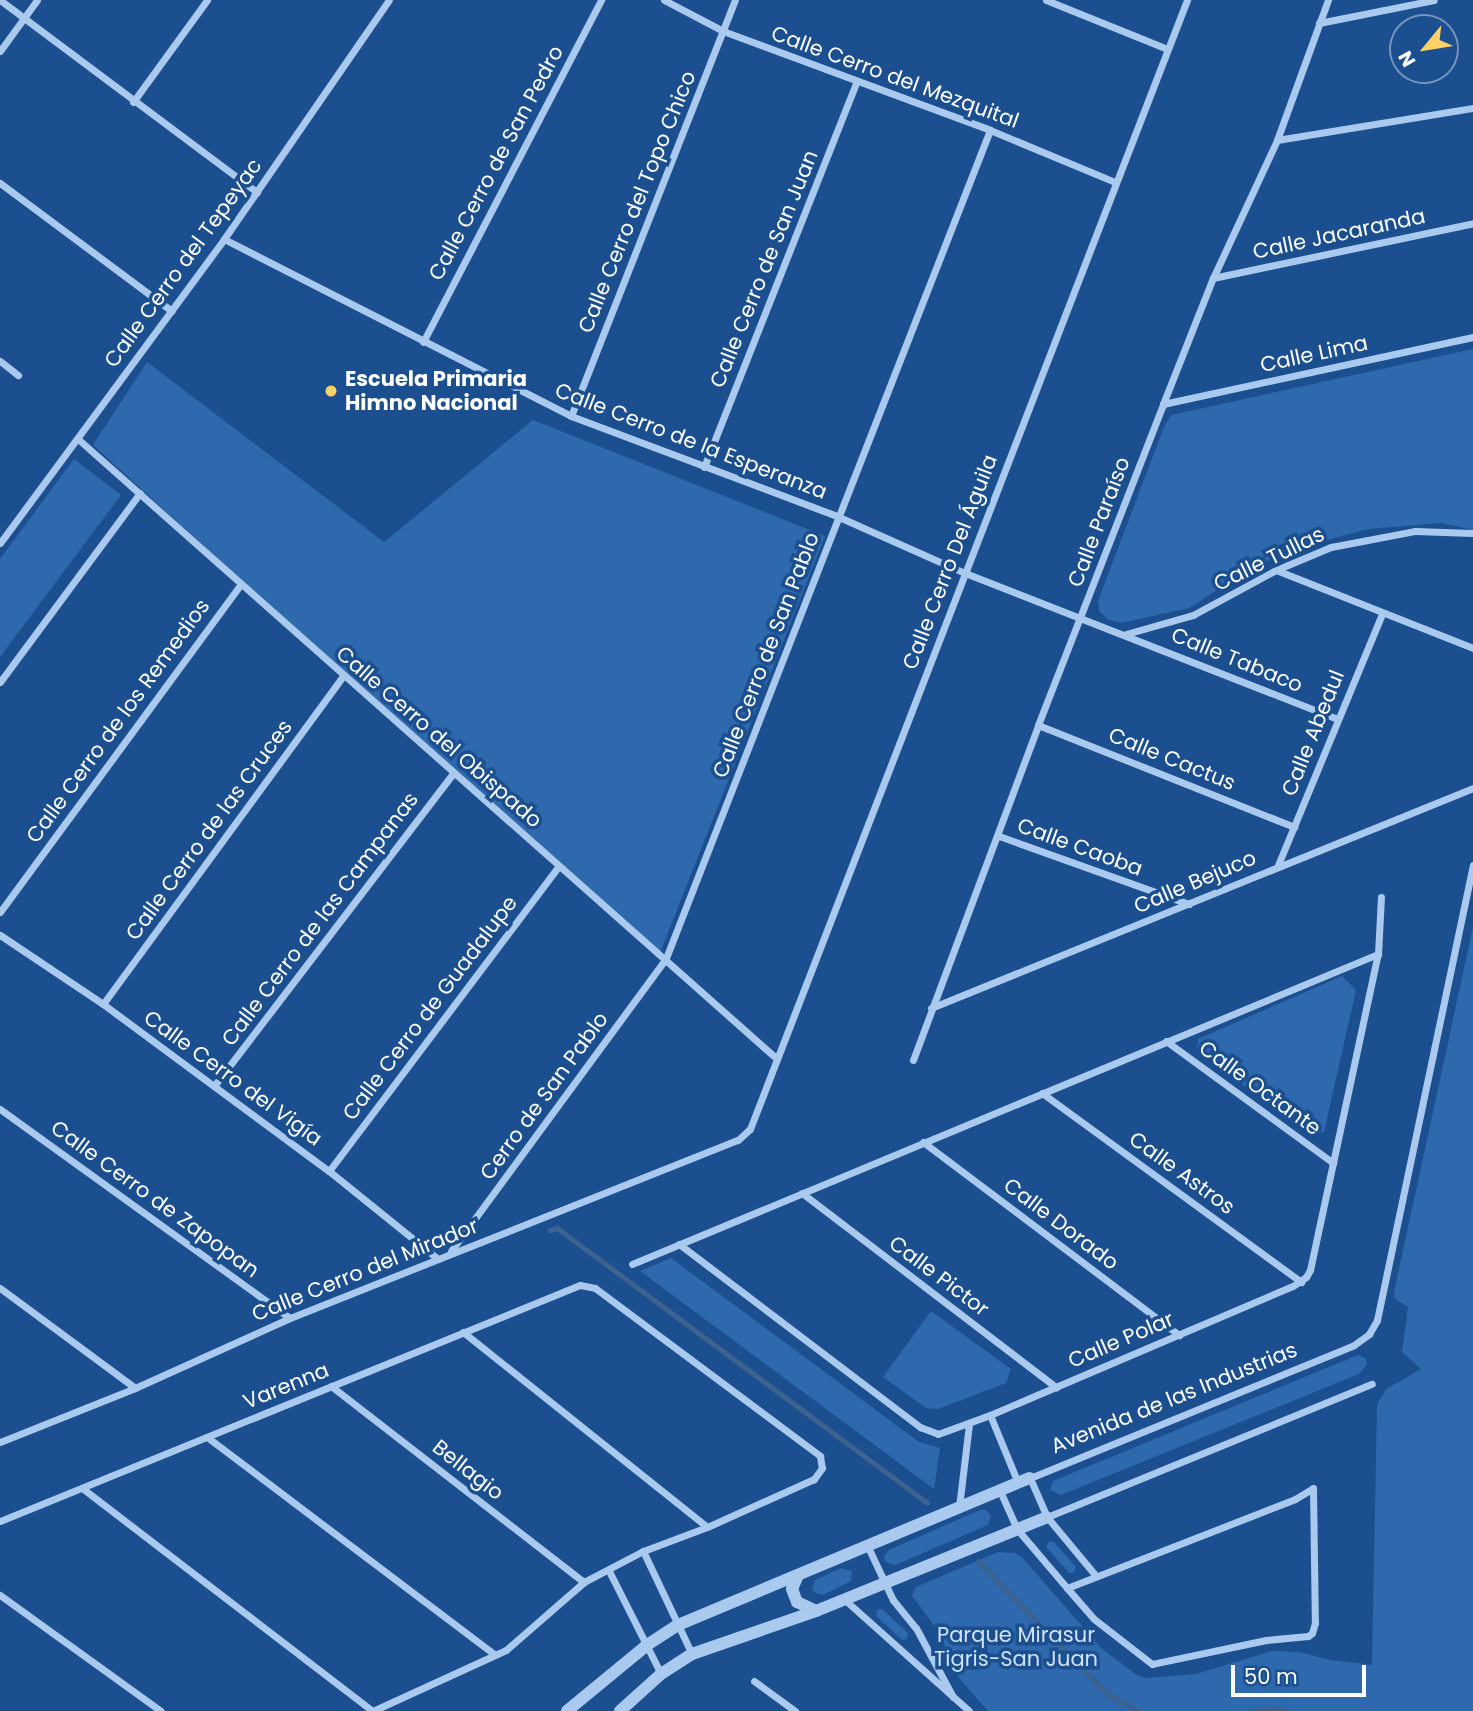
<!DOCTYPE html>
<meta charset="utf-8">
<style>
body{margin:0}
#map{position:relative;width:1473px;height:1711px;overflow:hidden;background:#1b4f8f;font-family:Poppins,sans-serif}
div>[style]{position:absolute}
.green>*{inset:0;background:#2e69ad}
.stream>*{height:5px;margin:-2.5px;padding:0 2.5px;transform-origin:2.5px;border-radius:2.5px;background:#3c6290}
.minor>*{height:7px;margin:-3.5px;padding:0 3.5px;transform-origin:3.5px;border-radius:3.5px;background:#a9c9ee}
.tertiary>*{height:12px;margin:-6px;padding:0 6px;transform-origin:6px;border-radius:6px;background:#a9c9ee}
.dots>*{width:19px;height:19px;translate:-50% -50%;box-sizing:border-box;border:4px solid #1b4f8f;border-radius:50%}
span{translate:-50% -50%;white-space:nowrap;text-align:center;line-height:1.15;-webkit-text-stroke:7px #1b4f8f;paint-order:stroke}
.street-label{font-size:21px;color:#fff}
.poi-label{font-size:21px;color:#fff;font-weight:700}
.left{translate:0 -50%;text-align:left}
.park-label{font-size:21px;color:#cfe3fa}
.north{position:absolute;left:1389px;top:14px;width:70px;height:70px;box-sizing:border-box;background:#1b4f8f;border:2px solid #7695bc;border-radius:50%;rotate:240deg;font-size:19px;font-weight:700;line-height:28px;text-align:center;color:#fff}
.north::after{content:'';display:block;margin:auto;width:24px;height:32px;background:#ffd166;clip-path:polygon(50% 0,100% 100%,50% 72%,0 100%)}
.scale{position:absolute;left:1231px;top:1665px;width:135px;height:32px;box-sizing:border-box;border:4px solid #fff;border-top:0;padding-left:9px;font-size:21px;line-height:24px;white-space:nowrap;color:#fff;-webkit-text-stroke:5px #1b4f8f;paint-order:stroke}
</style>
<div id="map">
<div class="green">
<i style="clip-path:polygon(1473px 349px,1473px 530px,1441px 523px,1369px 529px,1296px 548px,1252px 568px,1189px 608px,1121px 623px,1107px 619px,1099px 611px,1098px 601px,1164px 427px,1171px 415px)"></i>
<i style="clip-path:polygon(147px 362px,384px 542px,533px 420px,825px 536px,660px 953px,444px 765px,93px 445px)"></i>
<i style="clip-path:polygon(74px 459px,121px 495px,0 657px,0 559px)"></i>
<i style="clip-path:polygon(1473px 927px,1473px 1711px,988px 1711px,959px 1678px,936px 1628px,912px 1596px,916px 1587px,998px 1552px,1015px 1553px,1022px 1557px,1102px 1649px,1137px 1675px,1146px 1678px,1196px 1674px,1272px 1651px,1299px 1652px,1330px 1660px,1372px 1665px,1377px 1405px,1386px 1389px,1421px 1369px,1402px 1352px,1408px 1307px,1395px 1299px,1394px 1292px)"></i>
<i style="clip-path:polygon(1342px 976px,1356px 990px,1324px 1132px,1312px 1136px,1197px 1051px,1198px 1039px)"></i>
<i style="clip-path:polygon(671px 1258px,919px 1442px,940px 1448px,934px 1489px,640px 1271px)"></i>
<i style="clip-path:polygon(931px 1311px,1011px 1369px,1006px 1383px,938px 1409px,926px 1408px,883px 1377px)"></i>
<i style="clip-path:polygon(1358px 1355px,1366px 1359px,1367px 1364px,1359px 1374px,1061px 1495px,1050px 1490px,1053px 1481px)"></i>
<i style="clip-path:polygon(980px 1510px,986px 1510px,991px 1516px,988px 1525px,895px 1565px,886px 1562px,884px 1557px,889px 1550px)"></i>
<i style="clip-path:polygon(1049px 1541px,1054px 1542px,1076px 1567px,1074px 1573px,1069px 1573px,1046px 1547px)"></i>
<i style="clip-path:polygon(841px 1568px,852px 1571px,851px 1581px,823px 1595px,815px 1593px,812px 1588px,815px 1580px)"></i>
<i style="clip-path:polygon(878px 1609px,883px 1610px,908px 1633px,907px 1639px,902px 1640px,876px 1616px)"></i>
</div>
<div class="stream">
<i style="left:550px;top:1230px;width:7px;rotate:-16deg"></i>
<i style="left:557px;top:1228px;width:461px;rotate:36.6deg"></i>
<i style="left:978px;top:1561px;width:171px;rotate:45.9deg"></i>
<i style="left:1097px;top:1684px;width:20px;rotate:41deg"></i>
<i style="left:1112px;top:1697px;width:31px;rotate:27deg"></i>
<i style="left:1253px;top:1711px;width:22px;rotate:-8deg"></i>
<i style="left:1275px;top:1708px;width:11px;rotate:15deg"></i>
</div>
<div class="minor">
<i style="left:0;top:0;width:321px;rotate:36.8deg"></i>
<i style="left:664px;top:0;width:67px;rotate:27.7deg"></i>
<i style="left:723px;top:31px;width:285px;rotate:20.3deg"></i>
<i style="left:990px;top:130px;width:135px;rotate:22.6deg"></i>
<i style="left:1046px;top:0;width:131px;rotate:22deg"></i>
<i style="left:1319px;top:23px;width:117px;rotate:-11.3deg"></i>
<i style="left:0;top:51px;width:63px;rotate:-54deg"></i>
<i style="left:133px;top:102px;width:126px;rotate:-54deg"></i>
<i style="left:1277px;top:140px;width:199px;rotate:-9.3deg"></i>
<i style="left:0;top:183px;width:214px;rotate:36.7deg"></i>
<i style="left:224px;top:239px;width:390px;rotate:27deg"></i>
<i style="left:571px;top:416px;width:286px;rotate:20.6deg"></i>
<i style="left:839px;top:517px;width:138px;rotate:24deg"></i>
<i style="left:965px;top:573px;width:400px;rotate:21.4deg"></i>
<i style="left:1213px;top:278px;width:266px;rotate:-11.9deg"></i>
<i style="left:423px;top:342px;width:386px;rotate:-62.5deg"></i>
<i style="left:0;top:361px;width:23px;rotate:38deg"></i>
<i style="left:1163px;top:404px;width:317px;rotate:-12.2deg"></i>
<i style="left:571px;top:416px;width:447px;rotate:-68.5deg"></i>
<i style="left:78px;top:439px;width:934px;rotate:41.57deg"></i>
<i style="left:704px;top:467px;width:413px;rotate:-68.4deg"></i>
<i style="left:0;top:543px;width:378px;rotate:-53.6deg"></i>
<i style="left:224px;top:239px;width:290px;rotate:-55.4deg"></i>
<i style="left:1276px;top:570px;width:212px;rotate:21.6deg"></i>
<i style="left:1126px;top:634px;width:70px;rotate:-15.8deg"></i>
<i style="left:1193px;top:615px;width:94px;rotate:-28.5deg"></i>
<i style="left:1276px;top:570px;width:60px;rotate:-22.7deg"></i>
<i style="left:1331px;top:547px;width:86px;rotate:-10.8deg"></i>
<i style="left:1415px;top:531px;width:58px;rotate:2deg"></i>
<i style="left:0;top:682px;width:235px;rotate:-53.5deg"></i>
<i style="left:1038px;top:725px;width:276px;rotate:21.7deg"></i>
<i style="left:999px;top:836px;width:202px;rotate:19.7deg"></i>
<i style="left:1278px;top:865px;width:272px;rotate:-67.5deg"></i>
<i style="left:0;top:912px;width:406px;rotate:-53.7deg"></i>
<i style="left:0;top:935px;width:124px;rotate:33.8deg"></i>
<i style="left:103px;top:1004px;width:281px;rotate:36.5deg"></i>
<i style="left:329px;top:1171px;width:140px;rotate:38.9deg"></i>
<i style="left:103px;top:1004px;width:406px;rotate:-53.8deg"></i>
<i style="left:931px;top:1008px;width:585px;rotate:-22.09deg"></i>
<i style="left:1166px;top:1041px;width:207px;rotate:36.1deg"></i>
<i style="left:913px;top:1060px;width:358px;rotate:-69.5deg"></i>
<i style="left:1038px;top:725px;width:344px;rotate:-68.7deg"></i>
<i style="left:1163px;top:404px;width:136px;rotate:-68.4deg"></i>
<i style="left:1213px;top:278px;width:152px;rotate:-65.1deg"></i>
<i style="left:1277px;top:140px;width:149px;rotate:-70deg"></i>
<i style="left:214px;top:1086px;width:394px;rotate:-52.6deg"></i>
<i style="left:1042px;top:1093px;width:321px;rotate:36.1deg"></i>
<i style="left:0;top:1109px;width:357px;rotate:35.8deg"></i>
<i style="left:923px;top:1142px;width:321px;rotate:37deg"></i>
<i style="left:329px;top:1171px;width:382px;rotate:-53deg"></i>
<i style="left:802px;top:1193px;width:320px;rotate:37.4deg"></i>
<i style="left:679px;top:1244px;width:303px;rotate:37.2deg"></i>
<i style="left:920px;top:1427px;width:19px;rotate:21deg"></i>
<i style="left:938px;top:1434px;width:55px;rotate:-20.1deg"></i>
<i style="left:990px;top:1415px;width:329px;rotate:-23.1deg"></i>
<i style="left:1293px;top:1286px;width:16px;rotate:-35deg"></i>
<i style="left:1306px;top:1277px;width:8px;rotate:-60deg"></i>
<i style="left:1310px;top:1270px;width:323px;rotate:-77.9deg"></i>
<i style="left:1378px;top:954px;width:57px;rotate:-87deg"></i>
<i style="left:451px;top:1251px;width:363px;rotate:-53.7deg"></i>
<i style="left:666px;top:958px;width:889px;rotate:-68.63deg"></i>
<i style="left:632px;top:1264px;width:808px;rotate:-22.57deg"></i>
<i style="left:0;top:1288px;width:168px;rotate:36.5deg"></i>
<i style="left:463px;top:1332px;width:312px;rotate:38.6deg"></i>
<i style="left:331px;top:1386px;width:320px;rotate:37.8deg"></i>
<i style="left:990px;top:1415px;width:74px;rotate:67.6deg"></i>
<i style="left:207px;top:1437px;width:361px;rotate:37.1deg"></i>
<i style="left:0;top:1442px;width:145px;rotate:-21.8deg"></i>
<i style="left:135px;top:1388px;width:170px;rotate:-24.3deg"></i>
<i style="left:290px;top:1318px;width:482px;rotate:-21.7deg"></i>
<i style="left:738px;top:1140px;width:16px;rotate:-43deg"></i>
<i style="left:750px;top:1129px;width:1211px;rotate:-68.84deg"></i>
<i style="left:82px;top:1488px;width:367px;rotate:37.5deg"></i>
<i style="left:1313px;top:1488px;width:135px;rotate:89.2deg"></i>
<i style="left:1315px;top:1623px;width:10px;rotate:107deg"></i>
<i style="left:1312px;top:1633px;width:5px;rotate:143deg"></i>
<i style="left:1308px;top:1636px;width:42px;rotate:174.6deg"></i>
<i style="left:1266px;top:1640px;width:116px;rotate:168.1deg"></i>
<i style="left:1152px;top:1664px;width:73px;rotate:-142.2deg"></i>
<i style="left:1094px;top:1619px;width:41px;rotate:-131.1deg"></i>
<i style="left:1067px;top:1588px;width:245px;rotate:-21.3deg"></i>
<i style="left:1295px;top:1499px;width:21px;rotate:-31deg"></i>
<i style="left:1000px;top:1491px;width:42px;rotate:65.9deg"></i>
<i style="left:1017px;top:1529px;width:77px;rotate:49.7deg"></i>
<i style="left:959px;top:1507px;width:84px;rotate:-83.1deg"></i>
<i style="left:1047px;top:1517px;width:351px;rotate:-22.3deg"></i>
<i style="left:0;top:1521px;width:626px;rotate:-22.14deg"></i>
<i style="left:580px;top:1285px;width:15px;rotate:11deg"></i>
<i style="left:595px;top:1288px;width:281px;rotate:36.7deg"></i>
<i style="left:820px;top:1456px;width:12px;rotate:81deg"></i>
<i style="left:822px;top:1468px;width:14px;rotate:126deg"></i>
<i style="left:814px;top:1479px;width:117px;rotate:155.8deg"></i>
<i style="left:707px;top:1527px;width:68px;rotate:159.4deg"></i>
<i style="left:643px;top:1551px;width:67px;rotate:152.3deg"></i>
<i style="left:584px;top:1582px;width:103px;rotate:138.9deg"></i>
<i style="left:506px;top:1650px;width:146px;rotate:155.4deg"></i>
<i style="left:867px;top:1545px;width:61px;rotate:64.7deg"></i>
<i style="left:893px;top:1600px;width:36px;rotate:51deg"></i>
<i style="left:916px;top:1628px;width:78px;rotate:61.8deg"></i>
<i style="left:643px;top:1551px;width:114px;rotate:64.6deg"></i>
<i style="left:609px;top:1571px;width:115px;rotate:63.2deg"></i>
<i style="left:1096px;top:1576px;width:77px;rotate:-129.7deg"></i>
<i style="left:1047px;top:1517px;width:43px;rotate:-113.6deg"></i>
<i style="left:1030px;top:1478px;width:350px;rotate:-22.3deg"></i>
<i style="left:1354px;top:1345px;width:19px;rotate:-36deg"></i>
<i style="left:1369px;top:1334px;width:16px;rotate:-60deg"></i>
<i style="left:1377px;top:1320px;width:465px;rotate:-78.1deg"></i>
<i style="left:0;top:1595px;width:198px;rotate:35.8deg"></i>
<i style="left:845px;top:1600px;width:166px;rotate:41.8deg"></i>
<i style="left:754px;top:1681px;width:51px;rotate:36.2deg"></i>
</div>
<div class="tertiary">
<i style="left:798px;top:1575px;width:15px;rotate:113deg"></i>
<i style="left:792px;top:1589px;width:14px;rotate:69deg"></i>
<i style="left:797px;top:1602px;width:21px;rotate:25deg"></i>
<i style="left:567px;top:1711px;width:104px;rotate:-39.5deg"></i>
<i style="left:647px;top:1645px;width:37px;rotate:-33deg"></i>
<i style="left:678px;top:1625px;width:381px;rotate:-22.7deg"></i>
<i style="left:620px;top:1711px;width:55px;rotate:-42.1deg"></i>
<i style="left:661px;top:1674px;width:37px;rotate:-33deg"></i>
<i style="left:692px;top:1654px;width:131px;rotate:-19.1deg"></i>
<i style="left:816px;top:1611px;width:249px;rotate:-22.1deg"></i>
</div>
<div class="dots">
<i style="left:331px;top:391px;background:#ffd166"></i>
</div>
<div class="street-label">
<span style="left:895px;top:77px;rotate:20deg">Calle Cerro del Mezquital</span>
<span style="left:496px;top:163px;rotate:-62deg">Calle Cerro de San Pedro</span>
<span style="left:637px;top:202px;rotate:-68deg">Calle Cerro del Topo Chico</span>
<span style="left:1339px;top:234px;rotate:-12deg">Calle Jacaranda</span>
<span style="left:183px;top:263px;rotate:-54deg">Calle Cerro del Tepeyac</span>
<span style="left:764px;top:269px;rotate:-68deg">Calle Cerro de San Juan</span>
<span style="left:1314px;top:354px;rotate:-12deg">Calle Lima</span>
<span style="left:691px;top:441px;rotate:21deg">Calle Cerro de la Esperanza</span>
<span style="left:1099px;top:522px;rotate:-69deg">Calle Paraíso</span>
<span style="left:1269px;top:559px;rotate:-26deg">Calle Tullas</span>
<span style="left:950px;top:562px;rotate:-69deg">Calle Cerro Del Águila</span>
<span style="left:766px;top:655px;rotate:-69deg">Calle Cerro de San Pablo</span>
<span style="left:1237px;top:660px;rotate:22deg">Calle Tabaco</span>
<span style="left:118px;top:721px;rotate:-54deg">Calle Cerro de los Remedios</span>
<span style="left:1313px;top:733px;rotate:-68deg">Calle Abedul</span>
<span style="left:439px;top:737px;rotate:41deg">Calle Cerro del Obispado</span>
<span style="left:1172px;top:759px;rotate:22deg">Calle Cactus</span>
<span style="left:209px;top:830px;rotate:-54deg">Calle Cerro de las Cruces</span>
<span style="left:1080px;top:847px;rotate:20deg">Calle Caoba</span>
<span style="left:1195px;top:882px;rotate:-23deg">Calle Bejuco</span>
<span style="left:320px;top:919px;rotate:-53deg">Calle Cerro de las Campanas</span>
<span style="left:430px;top:1008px;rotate:-53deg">Calle Cerro de Guadalupe</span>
<span style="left:233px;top:1078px;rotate:36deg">Calle Cerro del Vigía</span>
<span style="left:1260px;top:1088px;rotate:36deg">Calle Octante</span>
<span style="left:544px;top:1096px;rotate:-54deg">Cerro de San Pablo</span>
<span style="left:1182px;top:1173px;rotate:36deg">Calle Astros</span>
<span style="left:155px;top:1199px;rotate:36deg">Calle Cerro de Zapopan</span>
<span style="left:1061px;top:1224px;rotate:37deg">Calle Dorado</span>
<span style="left:365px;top:1270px;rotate:-22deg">Calle Cerro del Mirador</span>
<span style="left:939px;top:1276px;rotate:37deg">Calle Pictor</span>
<span style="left:1121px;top:1340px;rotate:-23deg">Calle Polar</span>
<span style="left:286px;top:1386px;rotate:-22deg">Varenna</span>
<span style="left:1174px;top:1398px;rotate:-22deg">Avenida de las Industrias</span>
<span style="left:468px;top:1470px;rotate:38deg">Bellagio</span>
</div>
<div class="poi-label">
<span class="left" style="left:345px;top:391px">Escuela Primaria<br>Himno Nacional</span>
</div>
<div class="park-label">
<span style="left:1016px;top:1647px">Parque Mirasur<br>Tigris-San Juan</span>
</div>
<div class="north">N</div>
<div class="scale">50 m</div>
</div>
